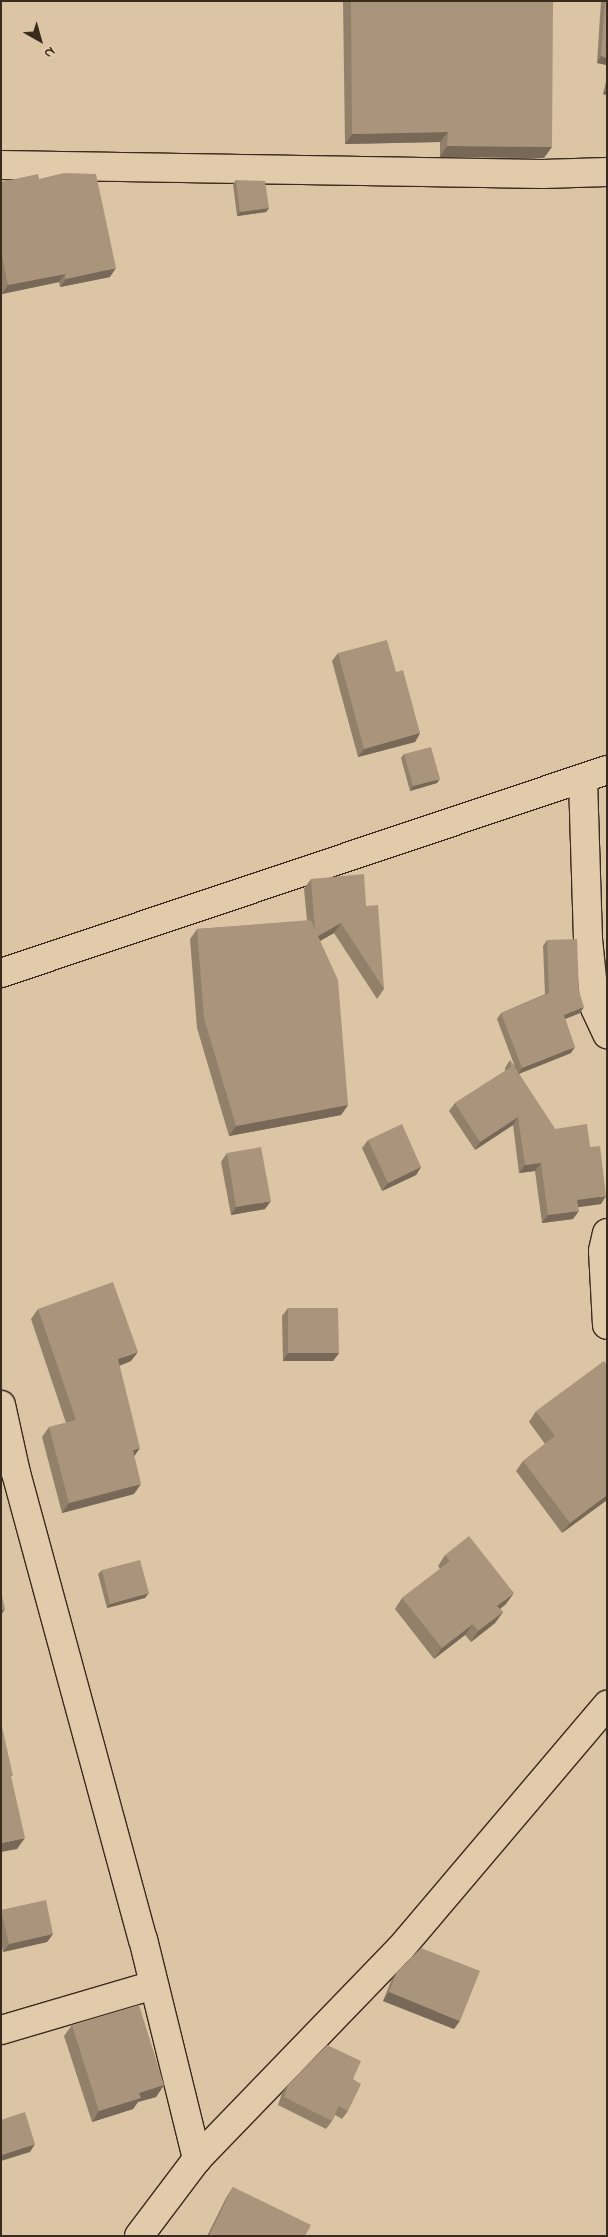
<!DOCTYPE html>
<style>
body{margin:0}
#map{position:relative;width:608px;height:2237px;overflow:hidden;background:#dbc5a5;font-family:"Indie Flower",sans-serif}
div>[style]{position:absolute}
.roads{filter:drop-shadow(1px 0 #3b2a1e) drop-shadow(-1px 0 #3b2a1e) drop-shadow(0 1px #3b2a1e) drop-shadow(0 -1px #3b2a1e)}
.minor>*{height:28px;margin:-14px;padding:0 14px;transform-origin:14px;border-radius:14px;background:#e2cbab}
.wall>*{inset:0;background:#92806b}
.shaded-wall>*{inset:0;background:#776857}
.building>*{inset:0;background:#aa957c}
span{translate:-50% -50%;white-space:nowrap;text-align:center;line-height:1.15;-webkit-text-stroke:4px #e2cbab;paint-order:stroke}
.frame{position:absolute;inset:0;border:2px solid #3b2a1e;pointer-events:none}
.north{position:absolute;left:15px;top:15px;width:50px;height:50px;-webkit-text-stroke:4px #e2cbab;paint-order:stroke;rotate:142deg;font-size:14px;font-weight:700;line-height:20px;text-align:center;color:#3b2a1e}
.north::after{content:'';display:block;margin:auto;width:18px;height:22px;background:#3b2a1e;clip-path:polygon(50% 0,100% 100%,50% 72%,0 100%)}
</style>
<div id="map">
<div class="roads">
<div class="minor">
<i style="left:1px;top:165px;width:542px;rotate:0.95deg"></i>
<i style="left:543px;top:174px;width:64px;rotate:-1.8deg"></i>
<i style="left:583px;top:780px;width:159px;rotate:88.2deg"></i>
<i style="left:588px;top:939px;width:69px;rotate:84.2deg"></i>
<i style="left:595px;top:1008px;width:29px;rotate:65deg"></i>
<i style="left:1px;top:973px;width:639px;rotate:-18.52deg"></i>
<i style="left:607px;top:1233px;width:18px;rotate:103deg"></i>
<i style="left:603px;top:1251px;width:74px;rotate:86.9deg"></i>
<i style="left:1px;top:1405px;width:70px;rotate:77.6deg"></i>
<i style="left:16px;top:1473px;width:483px;rotate:74.8deg"></i>
<i style="left:143px;top:1939px;width:227px;rotate:76.2deg"></i>
<i style="left:1px;top:2030px;width:159px;rotate:-16.4deg"></i>
<i style="left:139px;top:2236px;width:96px;rotate:-53deg"></i>
<i style="left:197px;top:2159px;width:293px;rotate:-46deg"></i>
<i style="left:401px;top:1948px;width:319px;rotate:-49.7deg"></i>
</div>
</div>
<div class="wall">
<i style="clip-path:polygon(343px 1px,553px 1px,544px 158px,440px 157px,440px 142px,345px 144px)"></i>
<i style="clip-path:polygon(601px 1px,607px 1px,607px 65px,597px 63px)"></i>
<i style="clip-path:polygon(607px 77px,607px 95px,603px 94px)"></i>
<i style="clip-path:polygon(39px 179px,110px 277px,60px 287px,59px 282px,2px 294px,1px 288px,1px 182px)"></i>
<i style="clip-path:polygon(236px 180px,269px 208px,266px 212px,237px 216px,233px 184px)"></i>
<i style="clip-path:polygon(338px 653px,396px 672px,420px 733px,415px 742px,358px 757px,332px 661px)"></i>
<i style="clip-path:polygon(404px 754px,437px 783px,410px 791px,401px 758px)"></i>
<i style="clip-path:polygon(311px 879px,366px 906px,384px 989px,377px 999px,334px 933px,320px 941px,348px 1105px,341px 1115px,229px 1136px,197px 1028px,190px 939px,197px 929px,307px 921px,304px 889px)"></i>
<i style="clip-path:polygon(547px 940px,580px 1013px,565px 1019px,571px 1053px,519px 1074px,555px 1129px,590px 1147px,601px 1204px,578px 1207px,573px 1219px,542px 1223px,535px 1171px,519px 1173px,513px 1125px,475px 1150px,449px 1111px,455px 1103px,505px 1071px,505px 1068px,510px 1060px,515px 1067px,497px 1019px,501px 1013px,545px 994px,543px 946px)"></i>
<i style="clip-path:polygon(368px 1140px,421px 1167px,416px 1175px,382px 1191px,362px 1148px)"></i>
<i style="clip-path:polygon(227px 1153px,265px 1209px,231px 1215px,221px 1162px)"></i>
<i style="clip-path:polygon(288px 1308px,339px 1353px,333px 1361px,283px 1361px,282px 1316px)"></i>
<i style="clip-path:polygon(38px 1309px,131px 1361px,119px 1366px,134px 1456px,134px 1494px,62px 1513px,42px 1437px,49px 1427px,66px 1423px,31px 1319px)"></i>
<i style="clip-path:polygon(536px 1411px,607px 1500px,562px 1533px,516px 1471px,523px 1461px,545px 1444px,529px 1422px)"></i>
<i style="clip-path:polygon(445px 1555px,506px 1604px,500px 1609px,503px 1612px,495px 1623px,471px 1642px,465px 1635px,434px 1659px,395px 1609px,402px 1598px,440px 1569px,438px 1566px)"></i>
<i style="clip-path:polygon(102px 1570px,145px 1598px,107px 1608px,98px 1574px)"></i>
<i style="clip-path:polygon(1px 1910px,53px 1934px,47px 1942px,3px 1952px,1px 1943px)"></i>
<i style="clip-path:polygon(397px 1972px,454px 2029px,383px 2001px,391px 1981px)"></i>
<i style="clip-path:polygon(72px 2025px,164px 2085px,156px 2097px,138px 2102px,133px 2109px,92px 2122px,64px 2036px)"></i>
<i style="clip-path:polygon(353px 2079px,348px 2111px,342px 2119px,335px 2115px,332px 2121px,326px 2129px,278px 2105px,282px 2093px,288px 2085px)"></i>
<i style="clip-path:polygon(233px 2187px,305px 2236px,207px 2236px,226px 2198px)"></i>
</div>
<div class="shaded-wall">
<i style="clip-path:polygon(601px 56px,607px 58px,607px 65px,597px 63px)"></i>
<i style="clip-path:polygon(607px 88px,607px 95px,603px 94px)"></i>
<i style="clip-path:polygon(448px 132px,440px 142px,345px 144px,352px 134px)"></i>
<i style="clip-path:polygon(447px 146px,552px 147px,544px 158px,440px 157px)"></i>
<i style="clip-path:polygon(269px 208px,266px 212px,237px 216px,240px 212px)"></i>
<i style="clip-path:polygon(116px 268px,110px 277px,60px 287px,66px 279px)"></i>
<i style="clip-path:polygon(65px 274px,59px 282px,2px 294px,8px 285px)"></i>
<i style="clip-path:polygon(420px 733px,415px 742px,358px 757px,364px 749px)"></i>
<i style="clip-path:polygon(440px 779px,437px 783px,410px 791px,413px 786px)"></i>
<i style="clip-path:polygon(341px 923px,334px 933px,311px 946px,318px 936px)"></i>
<i style="clip-path:polygon(584px 1007px,580px 1013px,560px 1021px,564px 1015px)"></i>
<i style="clip-path:polygon(575px 1047px,571px 1053px,518px 1074px,522px 1068px)"></i>
<i style="clip-path:polygon(348px 1105px,341px 1115px,229px 1136px,236px 1126px)"></i>
<i style="clip-path:polygon(518px 1117px,513px 1125px,475px 1150px,480px 1142px)"></i>
<i style="clip-path:polygon(541px 1163px,535px 1171px,519px 1173px,525px 1165px)"></i>
<i style="clip-path:polygon(421px 1167px,416px 1175px,382px 1191px,388px 1183px)"></i>
<i style="clip-path:polygon(606px 1196px,601px 1204px,572px 1208px,577px 1200px)"></i>
<i style="clip-path:polygon(271px 1201px,265px 1209px,231px 1215px,236px 1207px)"></i>
<i style="clip-path:polygon(579px 1211px,573px 1219px,542px 1223px,548px 1215px)"></i>
<i style="clip-path:polygon(138px 1352px,131px 1361px,111px 1369px,118px 1359px)"></i>
<i style="clip-path:polygon(288px 1353px,339px 1353px,333px 1361px,283px 1361px)"></i>
<i style="clip-path:polygon(140px 1448px,133px 1458px,133px 1450px)"></i>
<i style="clip-path:polygon(141px 1484px,134px 1494px,62px 1513px,69px 1503px)"></i>
<i style="clip-path:polygon(607px 1495px,607px 1500px,562px 1533px,570px 1523px)"></i>
<i style="clip-path:polygon(149px 1593px,145px 1598px,107px 1608px,110px 1604px)"></i>
<i style="clip-path:polygon(514px 1593px,506px 1604px,490px 1617px,497px 1606px)"></i>
<i style="clip-path:polygon(5px 1609px,1px 1615px,1px 1610px)"></i>
<i style="clip-path:polygon(503px 1612px,495px 1623px,471px 1642px,478px 1631px)"></i>
<i style="clip-path:polygon(473px 1624px,465px 1635px,434px 1659px,442px 1648px)"></i>
<i style="clip-path:polygon(25px 1838px,17px 1849px,1px 1852px,1px 1843px)"></i>
<i style="clip-path:polygon(53px 1934px,47px 1942px,3px 1952px,9px 1944px)"></i>
<i style="clip-path:polygon(389px 1992px,460px 2021px,454px 2029px,383px 2001px)"></i>
<i style="clip-path:polygon(164px 2085px,156px 2097px,138px 2102px,133px 2109px,92px 2122px,99px 2111px,139px 2093px)"></i>
<i style="clip-path:polygon(35px 2144px,30px 2152px,1px 2161px,1px 2155px)"></i>
</div>
<div class="building">
<i style="clip-path:polygon(351px 1px,553px 1px,552px 147px,447px 146px,448px 132px,352px 134px)"></i>
<i style="clip-path:polygon(605px 1px,607px 1px,607px 58px,601px 56px)"></i>
<i style="clip-path:polygon(64px 173px,96px 174px,116px 268px,66px 279px,65px 274px,8px 285px,1px 251px,1px 182px,38px 174px,39px 179px)"></i>
<i style="clip-path:polygon(236px 180px,265px 181px,269px 208px,240px 212px)"></i>
<i style="clip-path:polygon(387px 640px,396px 672px,403px 670px,420px 733px,364px 749px,338px 653px)"></i>
<i style="clip-path:polygon(431px 747px,440px 779px,413px 786px,404px 754px)"></i>
<i style="clip-path:polygon(364px 874px,366px 906px,378px 905px,384px 989px,341px 923px,318px 936px,338px 980px,348px 1105px,236px 1126px,204px 1018px,197px 929px,311px 920px,315px 930px,311px 879px)"></i>
<i style="clip-path:polygon(577px 939px,579px 991px,584px 1007px,564px 1015px,575px 1047px,522px 1068px,501px 1013px,549px 993px,547px 940px)"></i>
<i style="clip-path:polygon(510px 1060px,555px 1129px,587px 1124px,590px 1147px,600px 1146px,606px 1196px,577px 1200px,579px 1211px,548px 1215px,541px 1163px,525px 1165px,518px 1117px,480px 1142px,455px 1103px,511px 1067px)"></i>
<i style="clip-path:polygon(402px 1124px,421px 1167px,388px 1183px,368px 1140px)"></i>
<i style="clip-path:polygon(261px 1147px,271px 1201px,236px 1207px,227px 1153px)"></i>
<i style="clip-path:polygon(113px 1282px,138px 1352px,118px 1359px,140px 1448px,133px 1450px,141px 1484px,69px 1503px,49px 1427px,76px 1420px,38px 1309px)"></i>
<i style="clip-path:polygon(288px 1308px,338px 1308px,339px 1353px,288px 1353px)"></i>
<i style="clip-path:polygon(604px 1361px,607px 1365px,607px 1495px,570px 1523px,523px 1461px,555px 1436px,536px 1411px)"></i>
<i style="clip-path:polygon(469px 1536px,514px 1593px,497px 1606px,503px 1612px,478px 1631px,473px 1624px,442px 1648px,402px 1598px,450px 1561px,445px 1555px)"></i>
<i style="clip-path:polygon(140px 1560px,149px 1593px,110px 1604px,102px 1570px)"></i>
<i style="clip-path:polygon(1px 1591px,5px 1609px,1px 1610px)"></i>
<i style="clip-path:polygon(1px 1722px,13px 1776px,11px 1776px,25px 1838px,1px 1843px)"></i>
<i style="clip-path:polygon(46px 1900px,53px 1934px,9px 1944px,1px 1910px)"></i>
<i style="clip-path:polygon(421px 1948px,480px 1971px,460px 2021px,389px 1992px,397px 1972px)"></i>
<i style="clip-path:polygon(139px 2005px,164px 2085px,139px 2093px,141px 2098px,99px 2111px,72px 2025px)"></i>
<i style="clip-path:polygon(327px 2045px,361px 2061px,353px 2079px,361px 2084px,348px 2111px,339px 2106px,332px 2121px,284px 2097px,288px 2085px)"></i>
<i style="clip-path:polygon(25px 2112px,35px 2144px,1px 2155px,1px 2120px)"></i>
<i style="clip-path:polygon(233px 2187px,311px 2225px,305px 2236px,209px 2236px)"></i>
</div>
<div class="frame"></div>
<div class="north">N</div>
</div>
